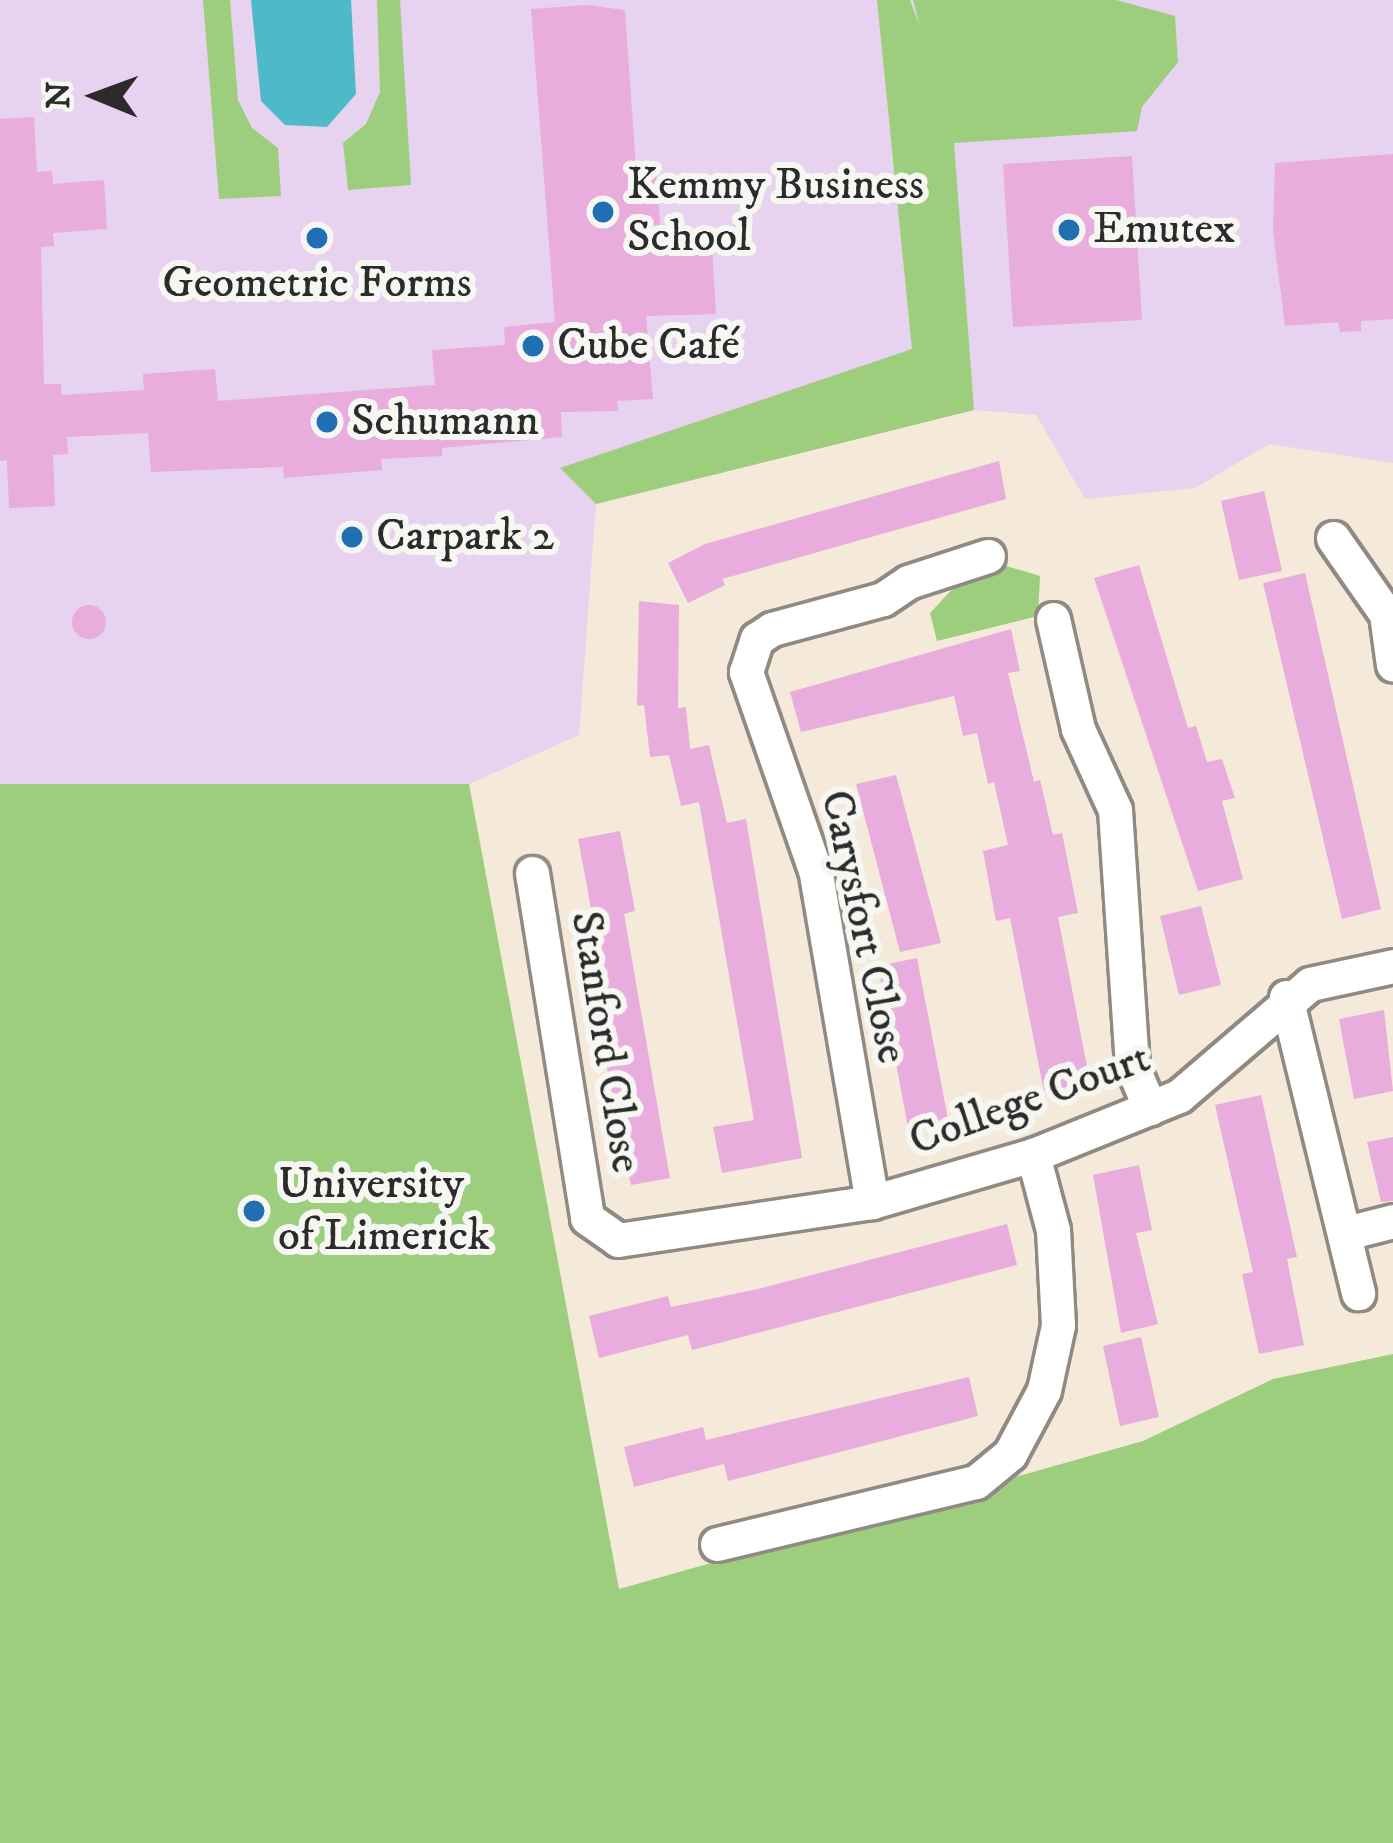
<!DOCTYPE html>
<meta charset="utf-8">
<style>
body{margin:0}
#map{position:relative;width:1393px;height:1843px;overflow:hidden;background:#f5e9d9;font-family:"IM FELL DW Pica",serif}
div>[style]{position:absolute}
.built>*{inset:0;background:#e7d2ef}
.green>*{inset:0;background:#9dce7d}
.water>*{inset:0;background:#4ebac9}
.building>*{inset:0;background:#e8acdd}
.round{border-radius:50%}
.roads{filter:drop-shadow(3px 0 #908a82) drop-shadow(-3px 0 #908a82) drop-shadow(0 3px #908a82) drop-shadow(0 -3px #908a82)}
.street>*{height:33px;margin:-16.5px;padding:0 16.5px;transform-origin:16.5px;border-radius:16.5px;background:#fff}
.dots>*{width:33px;height:33px;translate:-50% -50%;box-sizing:border-box;border:6px solid #f6f6f2;border-radius:50%}
span{translate:-50% -50%;white-space:nowrap;text-align:center;line-height:1.15;-webkit-text-stroke:12px #f6f6f2;paint-order:stroke}
.poi-label{font-size:45px;color:#2b2b2b}
.left{translate:0 -50%;text-align:left}
.street-label{font-size:45px;color:#2b2b2b}
.north{position:absolute;left:36px;top:36px;width:120px;height:120px;-webkit-text-stroke:9px #f6f6f2;paint-order:stroke;rotate:271deg;font-size:33px;font-weight:700;line-height:48px;text-align:center;color:#2b2b2b}
.north::after{content:'';display:block;margin:auto;width:42px;height:54px;background:#2b2b2b;clip-path:polygon(50% 0,100% 100%,50% 72%,0 100%)}
</style>
<div id="map">
<div class="built">
<i style="clip-path:polygon(0 0,1393px 0,1393px 463px,1269px 444px,1195px 488px,1085px 499px,1036px 415px,974px 410px,596px 504px,579px 735px,469px 784px,0 1843px)"></i>
</div>
<div class="green">
<i style="clip-path:polygon(203px 0,230px 0,238px 100px,252px 128px,278px 148px,281px 196px,219px 199px)"></i>
<i style="clip-path:polygon(377px 0,400px 0,411px 185px,348px 190px,343px 143px,366px 124px,380px 92px)"></i>
<i style="clip-path:polygon(877px 0,910px 0,920px 27px,913px 0,1116px 0,1175px 16px,1178px 62px,1142px 107px,1137px 131px,954px 143px,974px 410px,596px 504px,560px 468px,912px 349px)"></i>
<i style="clip-path:polygon(993px 562px,1040px 576px,1038px 616px,937px 641px,930px 613px,973px 567px)"></i>
<i style="clip-path:polygon(0 784px,469px 784px,619px 1589px,1143px 1441px,1273px 1379px,1393px 1354px,1393px 1843px,0 1843px)"></i>
</div>
<div class="water">
<i style="clip-path:polygon(251px 0,351px 0,356px 94px,327px 127px,285px 125px,261px 101px)"></i>
</div>
<div class="building">
<i style="clip-path:polygon(587px 5px,625px 10px,636px 169px,656px 168px,661px 233px,711px 231px,716px 314px,646px 316px,653px 399px,617px 401px,618px 411px,561px 412px,562px 437px,442px 448px,442px 456px,381px 459px,382px 470px,284px 478px,283px 467px,151px 472px,148px 433px,67px 437px,68px 454px,53px 455px,55px 506px,9px 508px,7px 460px,0 461px,0 119px,34px 117px,37px 172px,52px 171px,53px 184px,104px 180px,107px 229px,53px 233px,54px 246px,41px 247px,44px 384px,61px 384px,62px 395px,144px 390px,143px 374px,215px 369px,218px 401px,435px 385px,432px 350px,505px 345px,504px 327px,555px 322px,531px 9px)"></i>
<i style="clip-path:polygon(1393px 154px,1393px 319px,1361px 321px,1361px 331px,1340px 332px,1338px 322px,1285px 326px,1273px 232px,1275px 163px)"></i>
<i style="clip-path:polygon(1132px 156px,1142px 320px,1013px 327px,1003px 164px)"></i>
<i style="clip-path:polygon(999px 461px,1006px 499px,722px 579px,725px 585px,688px 603px,668px 563px,705px 544px)"></i>
<i style="clip-path:polygon(1264px 491px,1282px 571px,1239px 580px,1221px 501px)"></i>
<i style="clip-path:polygon(1139px 565px,1188px 728px,1196px 726px,1207px 762px,1222px 759px,1235px 798px,1222px 801px,1243px 879px,1198px 891px,1094px 578px)"></i>
<i style="clip-path:polygon(1305px 573px,1381px 909px,1342px 919px,1263px 583px)"></i>
<i style="clip-path:polygon(639px 601px,679px 605px,678px 708px,686px 707px,690px 749px,709px 745px,727px 823px,746px 819px,802px 1158px,722px 1173px,713px 1127px,754px 1120px,699px 802px,681px 806px,669px 755px,650px 757px,644px 705px,637px 706px)"></i>
<i class="round" style="left:72px;top:605px;width:34px;height:34px"></i>
<i style="clip-path:polygon(1011px 629px,1020px 671px,1008px 673px,1034px 782px,1040px 780px,1053px 835px,1062px 833px,1078px 913px,1058px 917px,1090px 1082px,1044px 1092px,1010px 918px,996px 921px,983px 851px,1008px 845px,994px 782px,988px 784px,977px 733px,963px 736px,954px 696px,801px 732px,790px 692px)"></i>
<i style="clip-path:polygon(896px 775px,941px 943px,900px 952px,856px 784px)"></i>
<i style="clip-path:polygon(620px 831px,635px 911px,624px 914px,670px 1178px,631px 1185px,579px 932px,595px 929px,578px 839px)"></i>
<i style="clip-path:polygon(1201px 906px,1221px 985px,1179px 995px,1160px 916px)"></i>
<i style="clip-path:polygon(917px 958px,949px 1124px,909px 1133px,878px 966px)"></i>
<i style="clip-path:polygon(1384px 1010px,1393px 1091px,1354px 1099px,1339px 1019px)"></i>
<i style="clip-path:polygon(1261px 1095px,1297px 1257px,1287px 1259px,1304px 1345px,1259px 1354px,1242px 1274px,1253px 1272px,1215px 1105px)"></i>
<i style="clip-path:polygon(1393px 1137px,1393px 1201px,1381px 1202px,1367px 1142px)"></i>
<i style="clip-path:polygon(1139px 1165px,1152px 1230px,1136px 1233px,1158px 1324px,1121px 1333px,1093px 1175px)"></i>
<i style="clip-path:polygon(1007px 1224px,1017px 1265px,692px 1350px,688px 1335px,599px 1358px,589px 1316px,668px 1296px,671px 1307px,758px 1289px)"></i>
<i style="clip-path:polygon(1141px 1337px,1159px 1417px,1120px 1426px,1103px 1346px)"></i>
<i style="clip-path:polygon(969px 1377px,978px 1416px,728px 1481px,724px 1464px,634px 1487px,624px 1447px,703px 1427px,706px 1440px)"></i>
</div>
<div class="roads">
<div class="street">
<i style="left:1333px;top:538px;width:93px;rotate:55.1deg"></i>
<i style="left:1386px;top:614px;width:51px;rotate:82.2deg"></i>
<i style="left:1053px;top:619px;width:113px;rotate:77.2deg"></i>
<i style="left:1078px;top:729px;width:89px;rotate:65.4deg"></i>
<i style="left:1115px;top:810px;width:257px;rotate:86.2deg"></i>
<i style="left:1132px;top:1066px;width:46px;rotate:66.8deg"></i>
<i style="left:532px;top:873px;width:349px;rotate:80.9deg"></i>
<i style="left:587px;top:1218px;width:38px;rotate:35deg"></i>
<i style="left:618px;top:1240px;width:257px;rotate:-8.5deg"></i>
<i style="left:872px;top:1202px;width:168px;rotate:-16.3deg"></i>
<i style="left:1033px;top:1155px;width:157px;rotate:-22deg"></i>
<i style="left:1179px;top:1096px;width:172px;rotate:-40.5deg"></i>
<i style="left:1310px;top:984px;width:85px;rotate:-12.2deg"></i>
<i style="left:1286px;top:997px;width:305px;rotate:76.3deg"></i>
<i style="left:872px;top:1202px;width:337px;rotate:-99.7deg"></i>
<i style="left:815px;top:870px;width:210px;rotate:-109.2deg"></i>
<i style="left:746px;top:672px;width:35px;rotate:-72deg"></i>
<i style="left:757px;top:639px;width:18px;rotate:-34deg"></i>
<i style="left:772px;top:629px;width:115px;rotate:-15.1deg"></i>
<i style="left:883px;top:599px;width:30px;rotate:-34deg"></i>
<i style="left:908px;top:582px;width:84px;rotate:-18deg"></i>
<i style="left:1346px;top:1233px;width:49px;rotate:-14.3deg"></i>
<i style="left:717px;top:1544px;width:266px;rotate:-13.5deg"></i>
<i style="left:976px;top:1482px;width:44px;rotate:-39.5deg"></i>
<i style="left:1010px;top:1454px;width:72px;rotate:-62deg"></i>
<i style="left:1044px;top:1390px;width:66px;rotate:-77.8deg"></i>
<i style="left:1058px;top:1325px;width:95px;rotate:-93deg"></i>
<i style="left:1053px;top:1230px;width:78px;rotate:-104.9deg"></i>
</div>
</div>
<div class="dots">
<i style="left:603px;top:212px;background:#1f6fb2"></i>
<i style="left:1069px;top:230px;background:#1f6fb2"></i>
<i style="left:317px;top:238px;background:#1f6fb2"></i>
<i style="left:533px;top:346px;background:#1f6fb2"></i>
<i style="left:327px;top:422px;background:#1f6fb2"></i>
<i style="left:352px;top:537px;background:#1f6fb2"></i>
<i style="left:254px;top:1211px;background:#1f6fb2"></i>
</div>
<div class="poi-label">
<span class="left" style="left:627px;top:212px">Kemmy Business<br>School</span>
<span class="left" style="left:1093px;top:230px">Emutex</span>
<span style="left:317px;top:284px">Geometric Forms</span>
<span class="left" style="left:557px;top:346px">Cube Café</span>
<span class="left" style="left:351px;top:422px">Schumann</span>
<span class="left" style="left:376px;top:537px">Carpark 2</span>
<span class="left" style="left:278px;top:1211px">University<br>of Limerick</span>
</div>
<div class="street-label">
<span style="left:863px;top:927px;rotate:78deg">Carysfort Close</span>
<span style="left:605px;top:1042px;rotate:81deg">Stanford Close</span>
<span style="left:1030px;top:1100px;rotate:-20deg">College Court</span>
</div>
<div class="north">N</div>
</div>
